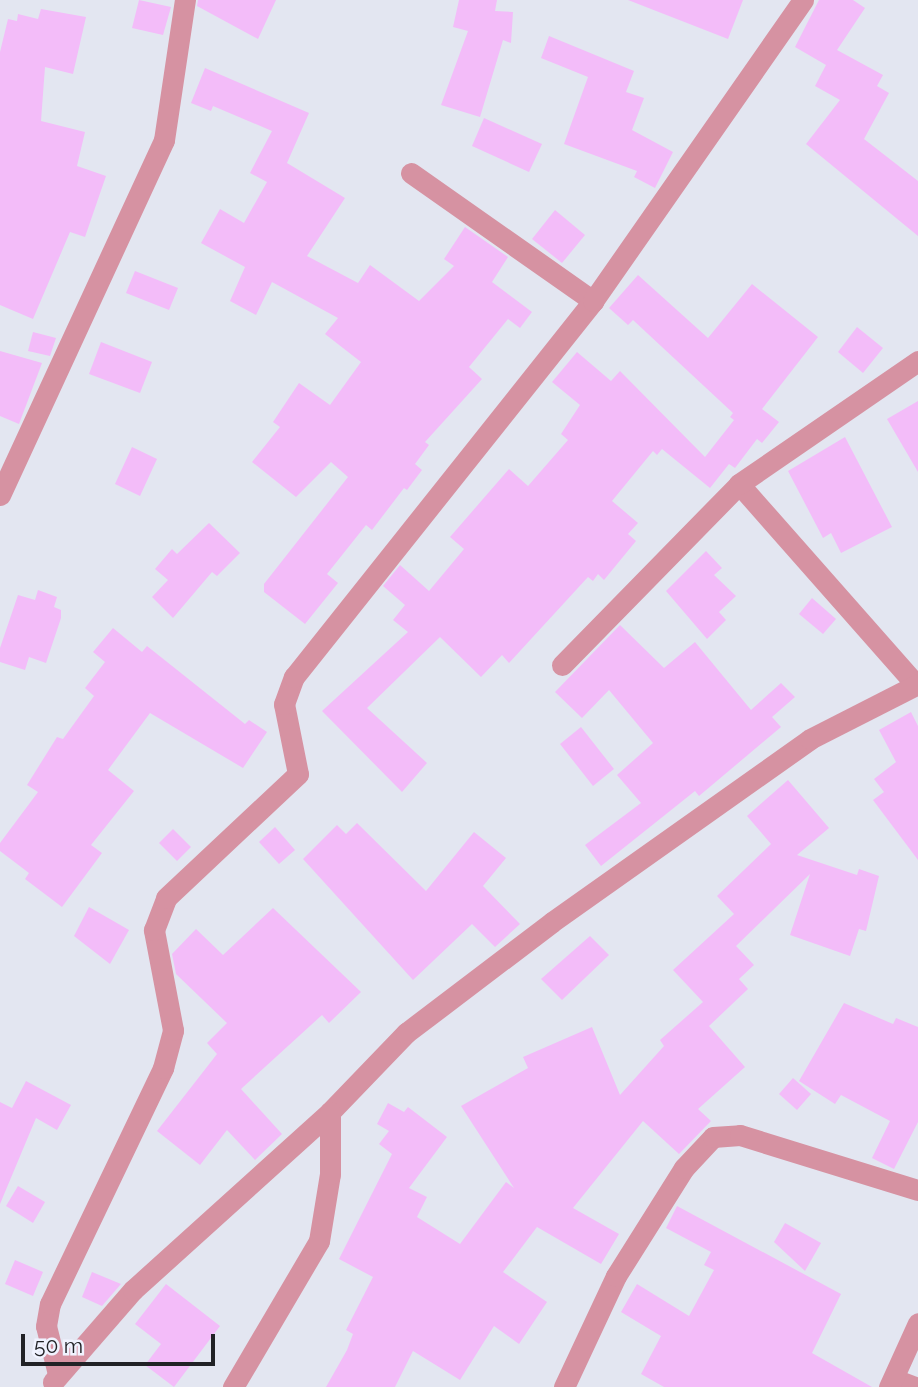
<!DOCTYPE html>
<style>
body{margin:0}
#map{position:relative;width:918px;height:1387px;overflow:hidden;background:#e3e6f1;font-family:Raleway,sans-serif}
div>[style]{position:absolute}
.building>*{inset:0;background:#f3bcf9}
.minor>*{height:21px;margin:-10.5px;padding:0 10.5px;transform-origin:10.5px;border-radius:10.5px;background:#d692a2}
span{translate:-50% -50%;white-space:nowrap;text-align:center;line-height:1.15;-webkit-text-stroke:6px #f0f3ff;paint-order:stroke}
.scale{position:absolute;left:21px;top:1334px;width:194px;height:32px;box-sizing:border-box;border:4px solid #212226;border-top:0;padding-left:9px;font-size:21px;line-height:24px;white-space:nowrap;color:#212226;-webkit-text-stroke:5px #f0f3ff;paint-order:stroke}
</style>
<div id="map">
<div class="building">
<i style="clip-path:polygon(139px 0,171px 7px,163px 35px,132px 28px)"></i>
<i style="clip-path:polygon(198px 0,276px 0,258px 39px,197px 6px)"></i>
<i style="clip-path:polygon(459px 0,497px 0,495px 11px,513px 12px,511px 43px,503px 40px,480px 117px,441px 105px,468px 31px,453px 27px)"></i>
<i style="clip-path:polygon(628px 0,743px 0,728px 39px)"></i>
<i style="clip-path:polygon(819px 0,853px 0,865px 8px,837px 50px,883px 75px,877px 86px,889px 93px,864px 139px,918px 181px,918px 236px,806px 144px,840px 100px,815px 86px,826px 65px,795px 47px)"></i>
<i style="clip-path:polygon(41px 9px,86px 17px,73px 74px,45px 67px,41px 121px,85px 132px,77px 166px,106px 176px,85px 237px,70px 232px,33px 319px,0 305px,0 52px,8px 19px,17px 21px,18px 14px,38px 19px)"></i>
<i style="clip-path:polygon(549px 36px,634px 71px,626px 92px,644px 98px,632px 130px,673px 152px,655px 188px,634px 177px,637px 171px,564px 144px,588px 77px,541px 58px)"></i>
<i style="clip-path:polygon(205px 68px,309px 113px,287px 163px,345px 198px,307px 256px,358px 283px,370px 265px,419px 301px,454px 266px,444px 259px,465px 227px,508px 257px,492px 282px,532px 312px,520px 328px,508px 319px,469px 367px,482px 379px,425px 442px,429px 445px,415px 464px,422px 470px,407px 490px,404px 488px,372px 530px,366px 525px,327px 574px,338px 583px,305px 624px,264px 592px,264px 584px,348px 477px,331px 462px,296px 497px,252px 462px,280px 427px,273px 422px,299px 383px,330px 405px,361px 362px,325px 334px,338px 318px,272px 282px,256px 315px,230px 301px,245px 267px,201px 243px,220px 209px,244px 223px,267px 182px,250px 173px,272px 131px,213px 106px,211px 111px,191px 103px)"></i>
<i style="clip-path:polygon(484px 118px,542px 144px,529px 172px,472px 146px)"></i>
<i style="clip-path:polygon(555px 210px,585px 235px,562px 263px,532px 239px)"></i>
<i style="clip-path:polygon(135px 271px,178px 288px,169px 310px,126px 293px)"></i>
<i style="clip-path:polygon(638px 275px,708px 338px,752px 284px,818px 337px,762px 409px,779px 422px,762px 443px,757px 439px,735px 468px,729px 464px,710px 488px,662px 449px,657px 455px,653px 451px,612px 501px,638px 523px,628px 534px,636px 541px,604px 580px,598px 574px,593px 581px,588px 577px,509px 663px,502px 655px,481px 677px,440px 637px,367px 708px,427px 763px,402px 792px,322px 711px,408px 632px,393px 620px,405px 605px,383px 586px,400px 565px,429px 591px,464px 549px,450px 537px,509px 469px,528px 486px,568px 440px,561px 434px,580px 405px,552px 382px,577px 352px,611px 381px,620px 371px,705px 457px,734px 420px,730px 417px,733px 413px,633px 320px,628px 325px,609px 308px)"></i>
<i style="clip-path:polygon(857px 327px,883px 348px,863px 373px,838px 352px)"></i>
<i style="clip-path:polygon(33px 332px,56px 338px,50px 356px,28px 351px)"></i>
<i style="clip-path:polygon(101px 342px,152px 362px,140px 393px,89px 374px)"></i>
<i style="clip-path:polygon(0 351px,42px 363px,19px 424px,0 416px)"></i>
<i style="clip-path:polygon(918px 401px,918px 472px,887px 419px)"></i>
<i style="clip-path:polygon(845px 437px,892px 527px,841px 553px,831px 533px,823px 538px,788px 471px)"></i>
<i style="clip-path:polygon(132px 447px,157px 459px,140px 496px,115px 484px)"></i>
<i style="clip-path:polygon(209px 523px,240px 553px,217px 576px,212px 572px,173px 618px,152px 597px,168px 580px,155px 569px,172px 549px,177px 554px)"></i>
<i style="clip-path:polygon(706px 551px,722px 568px,714px 575px,736px 596px,719px 612px,726px 620px,707px 639px,666px 591px)"></i>
<i style="clip-path:polygon(38px 590px,57px 597px,54px 607px,61px 610px,61px 618px,46px 663px,29px 657px,25px 670px,0 662px,0 648px,18px 595px,35px 600px)"></i>
<i style="clip-path:polygon(812px 598px,836px 619px,823px 634px,799px 614px)"></i>
<i style="clip-path:polygon(620px 625px,664px 668px,695px 642px,751px 710px,781px 683px,795px 697px,772px 717px,781px 727px,699px 796px,695px 791px,601px 866px,585px 845px,641px 803px,617px 775px,653px 743px,609px 690px,582px 718px,555px 692px)"></i>
<i style="clip-path:polygon(113px 628px,142px 652px,147px 646px,245px 724px,249px 720px,267px 732px,243px 768px,150px 713px,108px 770px,134px 791px,91px 845px,102px 853px,62px 907px,25px 879px,29px 873px,0 851px,0 843px,38px 792px,27px 785px,57px 737px,63px 739px,94px 696px,85px 688px,105px 662px,93px 652px)"></i>
<i style="clip-path:polygon(911px 712px,918px 726px,918px 860px,873px 800px,884px 792px,874px 779px,896px 762px,879px 730px)"></i>
<i style="clip-path:polygon(581px 727px,614px 769px,593px 786px,560px 744px)"></i>
<i style="clip-path:polygon(788px 780px,829px 828px,797px 855px,857px 875px,859px 869px,879px 876px,866px 931px,859px 929px,850px 956px,790px 935px,810px 874px,736px 946px,754px 965px,739px 979px,748px 989px,709px 1026px,745px 1067px,698px 1109px,711px 1121px,679px 1154px,643px 1121px,573px 1208px,619px 1234px,601px 1264px,537px 1227px,503px 1272px,547px 1302px,519px 1344px,494px 1326px,460px 1380px,413px 1351px,395px 1387px,326px 1387px,347px 1350px,353px 1334px,346px 1330px,373px 1277px,339px 1259px,392px 1154px,379px 1144px,389px 1131px,377px 1124px,388px 1103px,404px 1112px,408px 1107px,447px 1137px,409px 1188px,427px 1197px,417px 1217px,460px 1244px,506px 1182px,514px 1188px,461px 1106px,528px 1068px,523px 1057px,592px 1027px,620px 1095px,664px 1046px,660px 1040px,703px 1002px,673px 970px,734px 914px,717px 896px,771px 844px,747px 816px)"></i>
<i style="clip-path:polygon(357px 823px,426px 891px,474px 832px,506px 858px,483px 886px,520px 924px,495px 947px,472px 924px,413px 980px,303px 859px,337px 825px,346px 834px)"></i>
<i style="clip-path:polygon(275px 827px,295px 850px,279px 864px,259px 842px)"></i>
<i style="clip-path:polygon(173px 829px,191px 847px,177px 861px,159px 843px)"></i>
<i style="clip-path:polygon(89px 907px,129px 930px,110px 964px,74px 936px)"></i>
<i style="clip-path:polygon(273px 908px,361px 992px,329px 1023px,322px 1015px,241px 1089px,282px 1134px,255px 1160px,227px 1130px,200px 1165px,157px 1131px,217px 1054px,207px 1043px,227px 1023px,176px 974px,172px 954px,196px 929px,223px 955px)"></i>
<i style="clip-path:polygon(590px 936px,609px 955px,562px 1000px,541px 979px)"></i>
<i style="clip-path:polygon(844px 1003px,893px 1024px,896px 1018px,918px 1027px,918px 1122px,894px 1169px,872px 1158px,890px 1121px,841px 1095px,835px 1104px,799px 1081px)"></i>
<i style="clip-path:polygon(793px 1078px,811px 1094px,797px 1110px,779px 1094px)"></i>
<i style="clip-path:polygon(26px 1081px,71px 1105px,57px 1130px,36px 1118px,0 1204px,0 1102px,12px 1108px)"></i>
<i style="clip-path:polygon(18px 1186px,45px 1202px,33px 1223px,6px 1206px)"></i>
<i style="clip-path:polygon(677px 1206px,841px 1294px,812px 1353px,872px 1387px,664px 1387px,641px 1374px,661px 1336px,621px 1312px,637px 1284px,689px 1316px,714px 1270px,704px 1265px,711px 1252px,666px 1228px)"></i>
<i style="clip-path:polygon(785px 1223px,821px 1243px,805px 1271px,774px 1242px)"></i>
<i style="clip-path:polygon(15px 1260px,43px 1272px,33px 1296px,5px 1284px)"></i>
<i style="clip-path:polygon(92px 1272px,121px 1284px,102px 1306px,82px 1297px)"></i>
<i style="clip-path:polygon(166px 1284px,220px 1326px,174px 1387px,145px 1365px,161px 1344px,135px 1324px)"></i>
</div>
<div class="minor">
<i style="left:411px;top:173px;width:223px;rotate:35.1deg"></i>
<i style="left:739px;top:484px;width:268px;rotate:48.6deg"></i>
<i style="left:0;top:495px;width:391px;rotate:-65.2deg"></i>
<i style="left:164px;top:140px;width:142px;rotate:-81.5deg"></i>
<i style="left:562px;top:665px;width:253px;rotate:-45.6deg"></i>
<i style="left:739px;top:484px;width:217px;rotate:-34.5deg"></i>
<i style="left:58px;top:1374px;width:49px;rotate:-104deg"></i>
<i style="left:46px;top:1326px;width:22px;rotate:-80deg"></i>
<i style="left:50px;top:1304px;width:262px;rotate:-64.4deg"></i>
<i style="left:163px;top:1068px;width:39px;rotate:-75deg"></i>
<i style="left:173px;top:1030px;width:102px;rotate:-100.8deg"></i>
<i style="left:154px;top:930px;width:34px;rotate:-69deg"></i>
<i style="left:166px;top:898px;width:181px;rotate:-43.2deg"></i>
<i style="left:298px;top:774px;width:71px;rotate:-101.3deg"></i>
<i style="left:284px;top:704px;width:29px;rotate:-70deg"></i>
<i style="left:294px;top:677px;width:480px;rotate:-51.5deg"></i>
<i style="left:593px;top:301px;width:367px;rotate:-55.1deg"></i>
<i style="left:894px;top:1379px;width:22px;rotate:21deg"></i>
<i style="left:53px;top:1382px;width:122px;rotate:-49deg"></i>
<i style="left:133px;top:1290px;width:266px;rotate:-42.1deg"></i>
<i style="left:330px;top:1112px;width:110px;rotate:-46.1deg"></i>
<i style="left:406px;top:1033px;width:183px;rotate:-37.2deg"></i>
<i style="left:552px;top:922px;width:316px;rotate:-35.3deg"></i>
<i style="left:810px;top:739px;width:121px;rotate:-27deg"></i>
<i style="left:233px;top:1387px;width:169px;rotate:-59.5deg"></i>
<i style="left:319px;top:1241px;width:68px;rotate:-80.7deg"></i>
<i style="left:330px;top:1174px;width:62px;rotate:-90deg"></i>
<i style="left:564px;top:1387px;width:123px;rotate:-64.9deg"></i>
<i style="left:616px;top:1276px;width:128px;rotate:-57.8deg"></i>
<i style="left:684px;top:1168px;width:42px;rotate:-46.9deg"></i>
<i style="left:713px;top:1137px;width:27px;rotate:-4deg"></i>
<i style="left:740px;top:1135px;width:186px;rotate:17.2deg"></i>
<i style="left:889px;top:1387px;width:70px;rotate:-65.6deg"></i>
</div>
<div class="scale">50 m</div>
</div>
